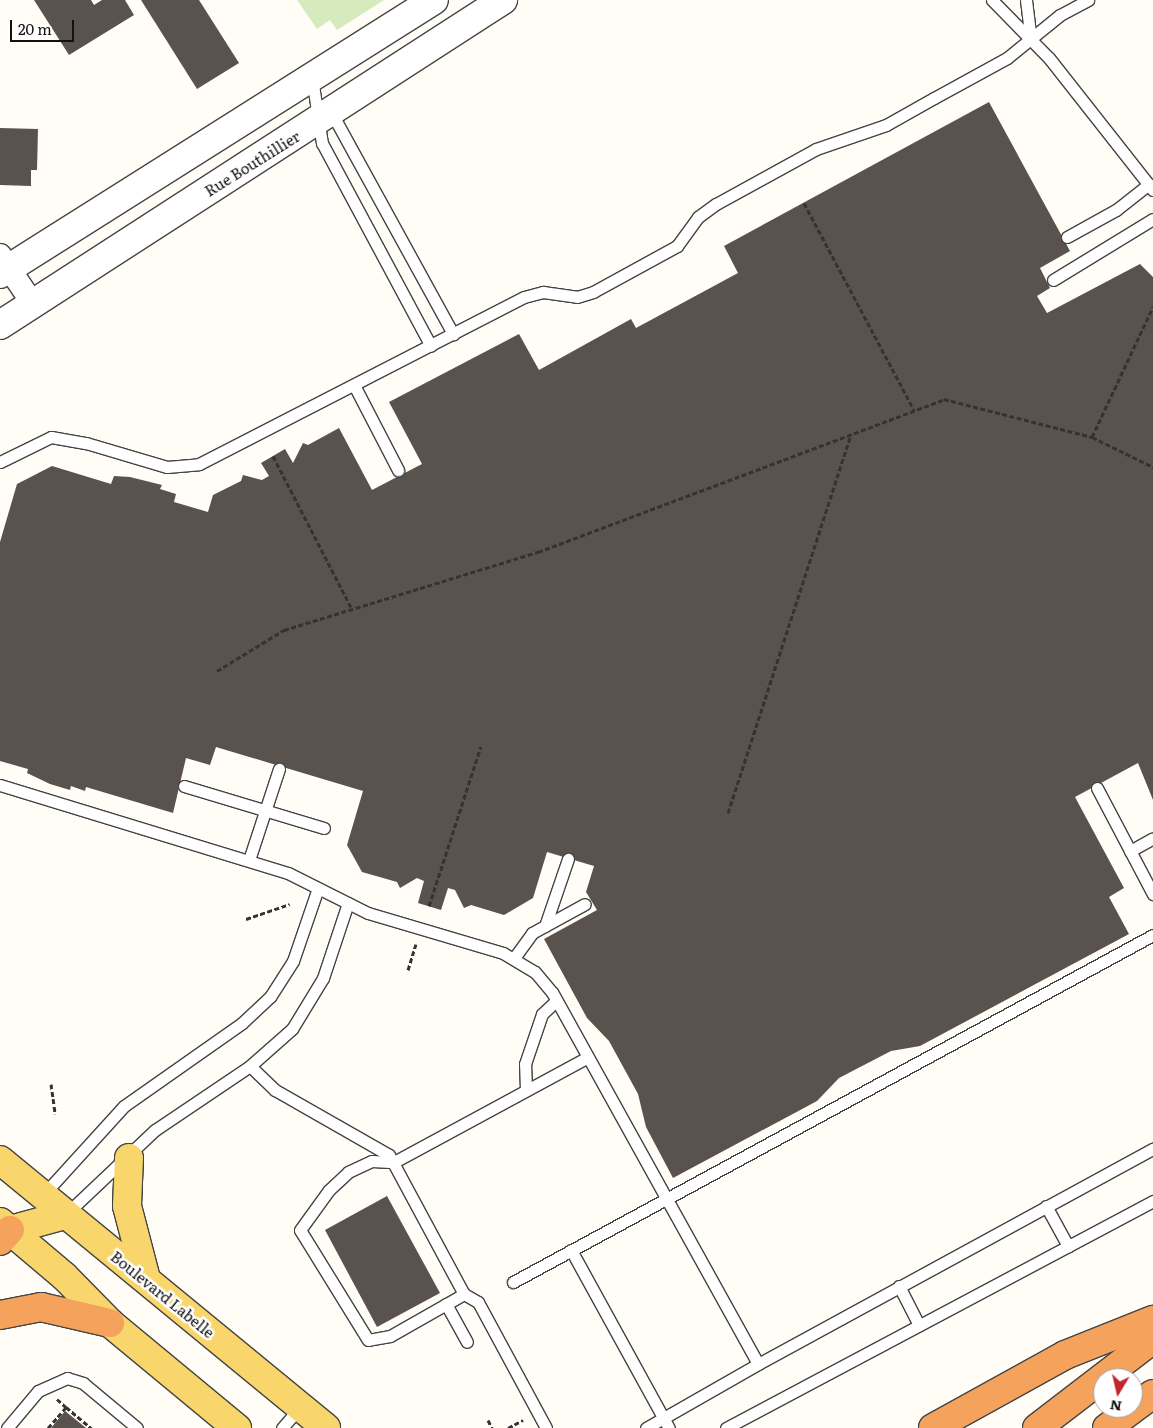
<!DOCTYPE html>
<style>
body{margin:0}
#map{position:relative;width:1153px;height:1428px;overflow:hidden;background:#fffdf5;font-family:Literata,serif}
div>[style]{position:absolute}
.green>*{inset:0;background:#d5ebbd}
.building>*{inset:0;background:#5a524d}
.path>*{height:3px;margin-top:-1.5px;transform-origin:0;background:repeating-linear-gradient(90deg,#333 0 5px,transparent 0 7.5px)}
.roads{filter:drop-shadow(1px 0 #444) drop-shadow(-1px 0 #444) drop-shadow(0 1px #444) drop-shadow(0 -1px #444)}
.service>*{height:11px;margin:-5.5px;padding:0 5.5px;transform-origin:5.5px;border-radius:5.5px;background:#fff}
.minor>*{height:22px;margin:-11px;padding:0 11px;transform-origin:11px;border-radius:11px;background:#fff}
.tertiary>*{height:28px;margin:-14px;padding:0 14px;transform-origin:14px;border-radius:14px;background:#fff}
.primary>*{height:28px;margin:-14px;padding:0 14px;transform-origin:14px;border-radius:14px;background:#f9d66b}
.motorway>*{height:28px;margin:-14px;padding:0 14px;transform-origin:14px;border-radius:14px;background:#f5a25d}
span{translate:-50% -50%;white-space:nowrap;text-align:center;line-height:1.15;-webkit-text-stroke:5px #fff;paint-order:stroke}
.street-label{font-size:15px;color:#111}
.north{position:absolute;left:1093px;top:1368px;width:50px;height:50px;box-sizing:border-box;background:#fff;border:1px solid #a0a0a0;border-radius:50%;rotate:189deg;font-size:14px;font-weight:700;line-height:20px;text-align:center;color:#111}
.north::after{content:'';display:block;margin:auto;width:18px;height:22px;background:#c4262e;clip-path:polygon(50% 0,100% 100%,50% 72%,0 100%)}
.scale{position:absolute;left:10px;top:20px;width:64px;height:22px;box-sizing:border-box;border:2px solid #111;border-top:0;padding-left:6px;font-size:15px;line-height:18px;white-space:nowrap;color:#111;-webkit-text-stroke:4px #fff;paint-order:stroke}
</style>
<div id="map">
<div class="green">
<i style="clip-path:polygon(297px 0,384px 0,337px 30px,330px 20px,317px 29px)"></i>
</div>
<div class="building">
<i style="clip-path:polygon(34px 0,91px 0,94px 5px,102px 0,125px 0,134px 15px,69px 55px)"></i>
<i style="clip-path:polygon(141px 0,199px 0,239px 63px,197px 89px)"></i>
<i style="clip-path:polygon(989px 102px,1070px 251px,1040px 268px,1050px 288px,1037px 296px,1047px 313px,1140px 264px,1153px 277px,1153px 800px,1138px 763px,1075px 797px,1124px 888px,1109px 897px,1129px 934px,920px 1046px,891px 1051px,839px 1078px,817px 1101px,673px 1178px,646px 1127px,638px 1094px,609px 1041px,587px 1018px,544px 939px,597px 910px,586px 892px,594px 866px,547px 852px,533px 898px,504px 915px,471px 905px,464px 908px,455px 890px,448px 888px,441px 910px,418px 903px,424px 881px,417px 878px,400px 888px,397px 882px,362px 872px,347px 845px,363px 791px,216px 747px,210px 765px,186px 758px,173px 813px,86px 787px,85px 791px,71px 786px,70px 790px,50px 784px,27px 773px,28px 769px,0 761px,0 542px,17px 484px,52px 466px,111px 484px,114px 476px,130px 477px,162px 485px,160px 489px,176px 494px,174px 502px,208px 512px,213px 495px,241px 481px,243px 475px,262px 480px,269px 476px,261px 463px,285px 449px,293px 463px,303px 443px,308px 445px,339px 428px,372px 490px,422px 464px,389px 402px,519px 334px,539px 370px,631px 319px,636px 328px,738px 273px,724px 246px)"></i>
<i style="clip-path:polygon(0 128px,38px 129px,37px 170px,31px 170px,31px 186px,0 185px)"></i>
<i style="clip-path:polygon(387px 1196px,440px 1293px,377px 1327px,325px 1230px)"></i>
<i style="clip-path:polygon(65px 1411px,86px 1428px,51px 1428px)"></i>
</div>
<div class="path">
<i style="left:804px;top:203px;width:234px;rotate:62deg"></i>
<i style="left:1092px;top:437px;width:144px;rotate:-64.9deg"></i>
<i style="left:273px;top:456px;width:172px;rotate:62.7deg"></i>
<i style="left:217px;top:671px;width:79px;rotate:-31.5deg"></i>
<i style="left:284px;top:630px;width:266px;rotate:-17.1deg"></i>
<i style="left:538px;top:552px;width:434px;rotate:-20.6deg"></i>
<i style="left:944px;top:399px;width:153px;rotate:14.4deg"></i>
<i style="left:1092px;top:437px;width:68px;rotate:26.2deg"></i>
<i style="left:728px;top:813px;width:398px;rotate:-72deg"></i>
<i style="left:429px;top:906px;width:168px;rotate:-72deg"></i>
<i style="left:246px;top:919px;width:46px;rotate:-18.8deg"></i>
<i style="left:408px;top:970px;width:27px;rotate:-73deg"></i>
<i style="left:51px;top:1084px;width:30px;rotate:82deg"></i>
<i style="left:57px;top:1399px;width:12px;rotate:42deg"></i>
<i style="left:488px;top:1420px;width:9px;rotate:63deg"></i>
<i style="left:48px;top:1428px;width:28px;rotate:-49deg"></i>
<i style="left:66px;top:1407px;width:33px;rotate:40deg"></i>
<i style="left:508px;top:1428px;width:17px;rotate:-28deg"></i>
</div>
<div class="roads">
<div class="service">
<i style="left:992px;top:0;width:81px;rotate:45.5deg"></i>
<i style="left:1049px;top:58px;width:168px;rotate:51.8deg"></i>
<i style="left:1026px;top:0;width:38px;rotate:83deg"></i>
<i style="left:312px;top:78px;width:66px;rotate:81.3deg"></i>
<i style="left:322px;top:143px;width:230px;rotate:61.8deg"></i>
<i style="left:330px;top:110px;width:256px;rotate:61.2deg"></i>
<i style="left:1067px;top:237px;width:56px;rotate:-28.9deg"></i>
<i style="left:1116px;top:210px;width:42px;rotate:-38.2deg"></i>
<i style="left:1053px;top:280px;width:117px;rotate:-31.4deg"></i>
<i style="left:354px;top:385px;width:96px;rotate:62.6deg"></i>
<i style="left:0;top:462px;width:57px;rotate:-26.1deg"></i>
<i style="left:51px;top:437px;width:36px;rotate:10deg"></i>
<i style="left:86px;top:443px;width:84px;rotate:16.5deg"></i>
<i style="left:167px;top:467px;width:32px;rotate:-5deg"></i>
<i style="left:199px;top:464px;width:365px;rotate:-27.2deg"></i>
<i style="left:524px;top:297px;width:20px;rotate:-15deg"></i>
<i style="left:543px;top:292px;width:34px;rotate:8deg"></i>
<i style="left:577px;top:297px;width:17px;rotate:-17deg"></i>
<i style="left:593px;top:292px;width:96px;rotate:-28.7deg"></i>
<i style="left:677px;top:246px;width:36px;rotate:-54deg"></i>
<i style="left:698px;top:217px;width:22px;rotate:-36deg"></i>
<i style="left:716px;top:204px;width:114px;rotate:-28.8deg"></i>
<i style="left:816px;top:149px;width:74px;rotate:-18.9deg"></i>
<i style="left:886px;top:125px;width:55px;rotate:-29.4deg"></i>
<i style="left:934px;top:98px;width:83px;rotate:-28.7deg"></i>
<i style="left:1007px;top:58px;width:68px;rotate:-39.1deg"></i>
<i style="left:1060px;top:15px;width:32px;rotate:-28deg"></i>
<i style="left:0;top:785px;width:301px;rotate:17deg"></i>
<i style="left:288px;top:873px;width:89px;rotate:26.6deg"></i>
<i style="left:368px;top:913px;width:141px;rotate:16.5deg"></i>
<i style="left:503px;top:953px;width:37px;rotate:31deg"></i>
<i style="left:535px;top:972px;width:26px;rotate:50deg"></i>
<i style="left:552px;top:992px;width:425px;rotate:61deg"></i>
<i style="left:758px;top:1364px;width:450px;rotate:-28.6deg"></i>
<i style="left:184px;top:786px;width:146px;rotate:16.7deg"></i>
<i style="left:1097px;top:788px;width:120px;rotate:62.2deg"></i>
<i style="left:1130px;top:851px;width:26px;rotate:-29deg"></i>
<i style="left:249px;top:860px;width:96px;rotate:-71.8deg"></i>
<i style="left:545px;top:926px;width:71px;rotate:-71.1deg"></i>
<i style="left:514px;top:958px;width:31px;rotate:-54deg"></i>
<i style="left:532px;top:933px;width:60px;rotate:-28.7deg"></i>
<i style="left:250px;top:1066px;width:35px;rotate:44deg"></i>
<i style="left:275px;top:1090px;width:131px;rotate:29.7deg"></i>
<i style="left:389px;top:1155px;width:158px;rotate:61.7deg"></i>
<i style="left:464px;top:1294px;width:16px;rotate:30deg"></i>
<i style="left:478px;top:1302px;width:143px;rotate:61.6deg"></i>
<i style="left:526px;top:1090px;width:26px;rotate:-92deg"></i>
<i style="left:525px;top:1064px;width:53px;rotate:-71.2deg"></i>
<i style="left:542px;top:1014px;width:19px;rotate:-43deg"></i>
<i style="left:43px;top:1195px;width:120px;rotate:-47.7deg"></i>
<i style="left:124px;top:1106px;width:144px;rotate:-35.1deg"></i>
<i style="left:242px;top:1023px;width:38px;rotate:-43deg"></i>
<i style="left:270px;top:997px;width:43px;rotate:-57.4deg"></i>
<i style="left:293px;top:961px;width:77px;rotate:-71.1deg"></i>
<i style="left:1046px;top:1206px;width:46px;rotate:61.2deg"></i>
<i style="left:65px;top:1215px;width:124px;rotate:-43.4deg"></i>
<i style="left:155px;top:1130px;width:115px;rotate:-34deg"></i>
<i style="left:250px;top:1066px;width:56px;rotate:-41.4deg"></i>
<i style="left:292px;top:1029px;width:60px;rotate:-58.7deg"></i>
<i style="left:323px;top:978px;width:79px;rotate:-71.6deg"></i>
<i style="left:571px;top:1250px;width:203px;rotate:61.2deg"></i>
<i style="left:513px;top:1282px;width:728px;rotate:-28.47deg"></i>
<i style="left:899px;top:1286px;width:44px;rotate:62.9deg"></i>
<i style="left:464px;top:1294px;width:85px;rotate:150.4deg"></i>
<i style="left:390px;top:1336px;width:22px;rotate:170deg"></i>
<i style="left:368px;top:1340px;width:129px;rotate:-121.7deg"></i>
<i style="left:300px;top:1230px;width:49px;rotate:-54.1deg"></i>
<i style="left:329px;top:1190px;width:26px;rotate:-43deg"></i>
<i style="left:348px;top:1172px;width:26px;rotate:-25deg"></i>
<i style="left:372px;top:1161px;width:22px;rotate:3deg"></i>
<i style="left:394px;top:1162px;width:218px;rotate:-28.4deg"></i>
<i style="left:446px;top:1304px;width:43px;rotate:61.1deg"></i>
<i style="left:7px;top:1428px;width:48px;rotate:-50deg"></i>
<i style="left:38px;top:1391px;width:32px;rotate:-24deg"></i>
<i style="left:67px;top:1378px;width:17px;rotate:17deg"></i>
<i style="left:83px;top:1383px;width:70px;rotate:39.8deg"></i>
<i style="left:282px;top:1428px;width:28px;rotate:-49deg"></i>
<i style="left:646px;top:1428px;width:129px;rotate:-29.7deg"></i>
<i style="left:726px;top:1428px;width:484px;rotate:-28deg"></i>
</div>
<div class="minor">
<i style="left:0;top:255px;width:59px;rotate:56deg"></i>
</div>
<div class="tertiary">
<i style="left:0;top:274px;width:513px;rotate:-32.27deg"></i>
<i style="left:0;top:325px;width:599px;rotate:-32.87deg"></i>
</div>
<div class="primary">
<i style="left:129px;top:1158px;width:48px;rotate:92.4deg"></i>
<i style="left:127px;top:1206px;width:75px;rotate:75.4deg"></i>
<i style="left:0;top:1160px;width:422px;rotate:39.4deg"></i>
<i style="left:0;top:1222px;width:84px;rotate:40.2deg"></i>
<i style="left:64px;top:1276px;width:66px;rotate:45.6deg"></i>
<i style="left:110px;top:1323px;width:165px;rotate:39.6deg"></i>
<i style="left:10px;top:1230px;width:57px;rotate:-15.3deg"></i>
</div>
<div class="motorway">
<i style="left:0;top:1241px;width:15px;rotate:-48deg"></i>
<i style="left:0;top:1315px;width:42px;rotate:-11deg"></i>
<i style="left:41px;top:1307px;width:71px;rotate:13.1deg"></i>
<i style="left:933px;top:1428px;width:151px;rotate:-28.9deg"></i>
<i style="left:1065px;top:1355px;width:95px;rotate:-21.7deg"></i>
<i style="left:1037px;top:1428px;width:146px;rotate:-37.5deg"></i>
<i style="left:1107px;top:1428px;width:57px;rotate:-36.5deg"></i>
</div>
</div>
<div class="street-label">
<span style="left:252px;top:163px;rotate:-32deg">Rue Bouthillier</span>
<span style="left:163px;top:1294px;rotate:39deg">Boulevard Labelle</span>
</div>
<div class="north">N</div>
<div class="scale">20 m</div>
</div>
